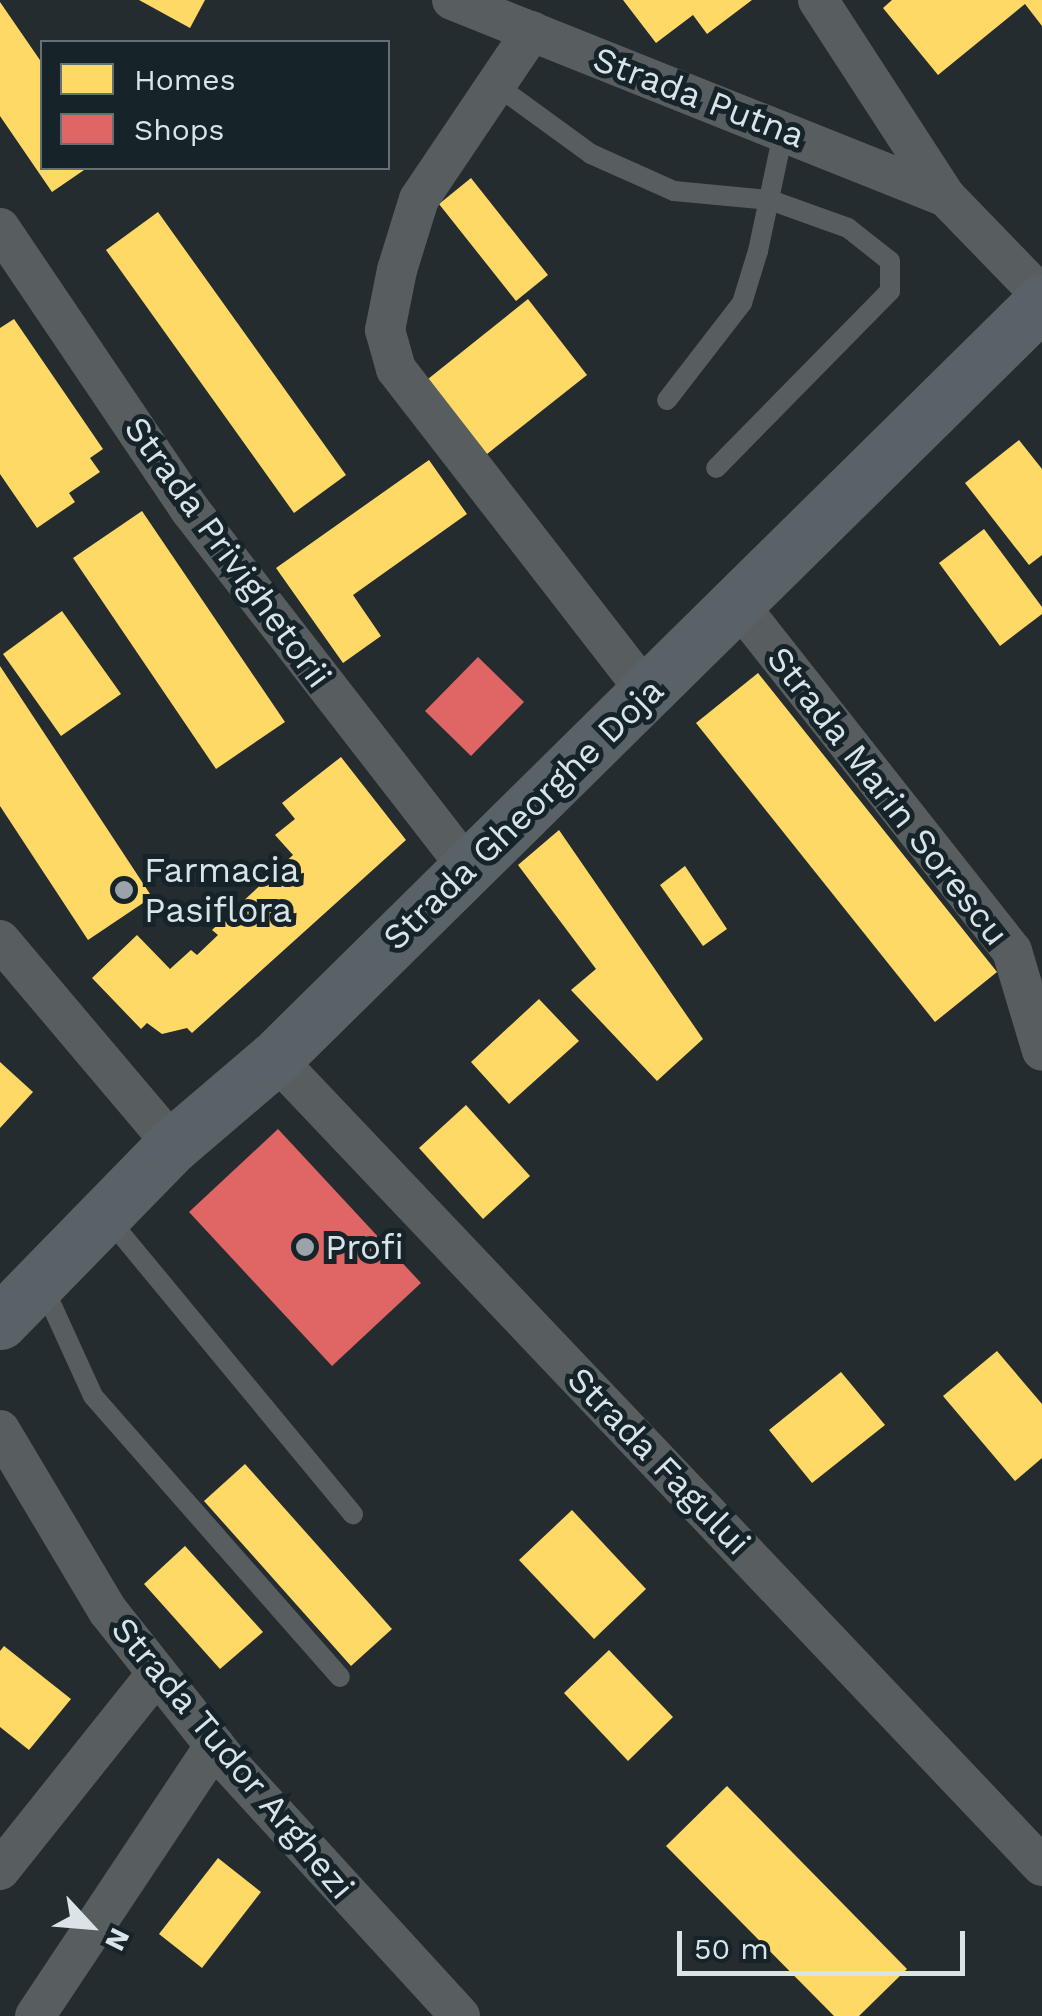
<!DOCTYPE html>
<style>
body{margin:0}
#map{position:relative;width:1042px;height:2016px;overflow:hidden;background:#242c2f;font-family:"Work Sans",sans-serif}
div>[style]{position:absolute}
.homes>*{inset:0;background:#ffd966}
.shops>*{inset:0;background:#e06666}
.service>*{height:20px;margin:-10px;padding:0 10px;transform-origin:10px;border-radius:10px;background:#585e60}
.minor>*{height:40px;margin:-20px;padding:0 20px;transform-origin:20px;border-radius:20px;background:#585e60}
.secondary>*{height:55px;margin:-27.5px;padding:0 27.5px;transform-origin:27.5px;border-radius:27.5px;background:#596266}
.dots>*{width:28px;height:28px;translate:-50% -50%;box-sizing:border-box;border:5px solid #162429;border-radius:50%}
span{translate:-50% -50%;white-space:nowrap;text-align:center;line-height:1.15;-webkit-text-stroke:10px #162429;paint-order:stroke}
.street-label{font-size:35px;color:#dae3e7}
.poi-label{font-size:35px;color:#dae3e7}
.left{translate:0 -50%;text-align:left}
.legend{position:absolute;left:40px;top:40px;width:350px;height:130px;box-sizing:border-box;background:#162429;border:2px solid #647075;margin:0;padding:12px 18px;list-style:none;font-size:30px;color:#dae3e7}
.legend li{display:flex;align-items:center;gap:20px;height:50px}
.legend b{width:50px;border:2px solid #647075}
.north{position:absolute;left:40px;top:1876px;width:100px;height:100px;-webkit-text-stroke:8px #162429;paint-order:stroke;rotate:116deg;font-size:28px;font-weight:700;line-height:40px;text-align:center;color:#dae3e7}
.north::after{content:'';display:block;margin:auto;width:35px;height:45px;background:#dae3e7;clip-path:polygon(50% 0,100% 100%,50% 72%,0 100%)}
.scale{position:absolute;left:677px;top:1931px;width:288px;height:45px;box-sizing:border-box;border:5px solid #dae3e7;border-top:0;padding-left:12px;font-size:30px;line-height:35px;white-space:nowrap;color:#dae3e7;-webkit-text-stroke:8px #162429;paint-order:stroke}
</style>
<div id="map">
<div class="homes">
<i style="clip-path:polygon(139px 0,205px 0,190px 28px)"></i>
<i style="clip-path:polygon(623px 0,752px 0,707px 34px,693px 15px,656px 43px)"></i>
<i style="clip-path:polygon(892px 0,1042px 0,1042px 26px,1025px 4px,938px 75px,883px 8px)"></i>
<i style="clip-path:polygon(0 2px,42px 63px,42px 168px,87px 168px,52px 192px,0 116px)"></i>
<i style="clip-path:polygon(471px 178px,548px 275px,516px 301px,439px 204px)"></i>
<i style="clip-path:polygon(158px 212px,346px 475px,294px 513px,106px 250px)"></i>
<i style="clip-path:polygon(528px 299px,587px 375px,482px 458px,423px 383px)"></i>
<i style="clip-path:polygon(14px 319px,103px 449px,90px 458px,100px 472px,69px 493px,75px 502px,37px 528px,0 474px,0 328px)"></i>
<i style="clip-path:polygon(1019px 440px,1042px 469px,1042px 555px,1029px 565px,965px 483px)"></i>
<i style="clip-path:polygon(429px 460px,467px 514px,353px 595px,381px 636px,343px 663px,276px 568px)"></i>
<i style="clip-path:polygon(142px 511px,285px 722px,216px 769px,73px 558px)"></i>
<i style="clip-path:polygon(984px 529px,1042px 607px,1042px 614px,1000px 646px,939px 563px)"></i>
<i style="clip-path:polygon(62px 611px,121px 694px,61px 736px,3px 654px)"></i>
<i style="clip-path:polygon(0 666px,152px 897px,88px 940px,0 806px)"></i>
<i style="clip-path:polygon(758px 673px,997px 972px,935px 1022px,696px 723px)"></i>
<i style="clip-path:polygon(341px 757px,406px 840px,192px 1033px,187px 1028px,162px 1034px,147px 1023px,141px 1029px,92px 978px,137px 935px,170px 969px,191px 950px,197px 955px,218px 935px,212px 930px,293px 855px,275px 835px,295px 819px,282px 803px)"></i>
<i style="clip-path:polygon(559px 830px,703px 1039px,657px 1081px,571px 990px,596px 969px,518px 865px)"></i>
<i style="clip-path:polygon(685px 866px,727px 929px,703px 946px,660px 885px)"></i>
<i style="clip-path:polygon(539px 999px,579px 1041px,509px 1104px,471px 1062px)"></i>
<i style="clip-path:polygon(0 1062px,33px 1092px,0 1128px)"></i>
<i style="clip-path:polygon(466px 1105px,530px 1176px,483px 1219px,419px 1148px)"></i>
<i style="clip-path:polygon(997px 1351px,1042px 1404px,1042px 1458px,1015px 1481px,943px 1396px)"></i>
<i style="clip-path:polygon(841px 1372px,885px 1425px,812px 1483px,769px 1430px)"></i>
<i style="clip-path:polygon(245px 1464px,392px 1629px,351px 1666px,204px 1501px)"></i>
<i style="clip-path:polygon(572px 1510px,646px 1589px,594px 1639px,519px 1560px)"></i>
<i style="clip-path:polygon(185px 1546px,263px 1632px,220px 1669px,144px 1584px)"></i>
<i style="clip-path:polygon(4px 1646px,71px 1699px,29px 1750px,0 1727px,0 1651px)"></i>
<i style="clip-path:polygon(609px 1650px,673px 1717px,628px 1761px,564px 1693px)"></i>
<i style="clip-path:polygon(727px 1786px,907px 1969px,859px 2016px,834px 2016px,666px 1846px)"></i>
<i style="clip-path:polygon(218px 1858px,261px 1892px,202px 1968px,159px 1934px)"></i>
</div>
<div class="shops">
<i style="clip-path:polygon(478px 657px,524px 702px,471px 756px,425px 711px)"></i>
<i style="clip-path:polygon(278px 1129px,421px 1283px,332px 1366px,189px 1212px)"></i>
</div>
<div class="service">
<i style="left:496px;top:85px;width:117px;rotate:36deg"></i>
<i style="left:591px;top:154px;width:91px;rotate:24deg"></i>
<i style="left:674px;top:191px;width:96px;rotate:5.4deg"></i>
<i style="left:770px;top:200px;width:83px;rotate:19.7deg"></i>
<i style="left:848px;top:228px;width:53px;rotate:38.2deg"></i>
<i style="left:890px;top:261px;width:30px;rotate:90deg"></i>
<i style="left:890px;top:291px;width:248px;rotate:134.5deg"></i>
<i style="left:667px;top:400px;width:123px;rotate:-52.3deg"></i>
<i style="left:742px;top:303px;width:54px;rotate:-72.9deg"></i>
<i style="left:758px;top:251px;width:125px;rotate:-78deg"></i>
<i style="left:107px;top:1217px;width:386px;rotate:50.4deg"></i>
<i style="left:42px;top:1284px;width:123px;rotate:65.5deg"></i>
<i style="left:93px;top:1396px;width:374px;rotate:48.7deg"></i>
</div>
<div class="minor">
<i style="left:452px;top:0;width:532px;rotate:21.74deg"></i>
<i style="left:818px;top:0;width:235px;rotate:57deg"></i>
<i style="left:946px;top:197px;width:138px;rotate:45.9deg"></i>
<i style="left:532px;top:31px;width:202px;rotate:123.9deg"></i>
<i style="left:419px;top:199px;width:74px;rotate:107.2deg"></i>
<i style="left:397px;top:270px;width:61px;rotate:101.3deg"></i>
<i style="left:385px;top:330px;width:41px;rotate:74.2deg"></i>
<i style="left:396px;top:369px;width:410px;rotate:52.2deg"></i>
<i style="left:0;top:228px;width:341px;rotate:56deg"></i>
<i style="left:191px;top:511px;width:452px;rotate:52.2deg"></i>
<i style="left:738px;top:604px;width:442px;rotate:51.7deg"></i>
<i style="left:1012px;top:951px;width:104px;rotate:73.3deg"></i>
<i style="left:0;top:940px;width:268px;rotate:49.8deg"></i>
<i style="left:275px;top:1058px;width:1114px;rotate:46.49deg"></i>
<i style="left:0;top:1430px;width:211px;rotate:59.2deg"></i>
<i style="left:108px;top:1611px;width:198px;rotate:51.6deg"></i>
<i style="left:231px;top:1766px;width:339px;rotate:47.5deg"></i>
<i style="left:0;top:1870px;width:252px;rotate:-51.4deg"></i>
<i style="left:35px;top:2016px;width:325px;rotate:-56.4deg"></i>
</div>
<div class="secondary">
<i style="left:0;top:1322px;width:248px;rotate:-45.7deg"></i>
<i style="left:173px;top:1145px;width:134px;rotate:-40.5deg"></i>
<i style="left:275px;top:1058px;width:1077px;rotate:-44.59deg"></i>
</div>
<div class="dots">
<i style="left:124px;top:890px;background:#9aa3a7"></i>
<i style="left:305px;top:1247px;background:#9aa3a7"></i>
</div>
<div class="street-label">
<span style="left:699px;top:97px;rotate:21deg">Strada Putna</span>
<span style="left:228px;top:552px;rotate:54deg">Strada Privighetorii</span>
<span style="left:888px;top:796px;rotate:52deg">Strada Marin Sorescu</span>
<span style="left:523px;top:814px;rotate:-44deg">Strada Gheorghe Doja</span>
<span style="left:659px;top:1461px;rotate:46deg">Strada Fagului</span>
<span style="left:233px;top:1758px;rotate:50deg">Strada Tudor Arghezi</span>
</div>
<div class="poi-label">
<span class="left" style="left:144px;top:890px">Farmacia<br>Pasiflora</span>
<span class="left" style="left:325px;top:1247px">Profi</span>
</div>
<ul class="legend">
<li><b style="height:28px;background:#ffd966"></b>Homes</li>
<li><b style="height:28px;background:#e06666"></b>Shops</li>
</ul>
<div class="north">N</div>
<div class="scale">50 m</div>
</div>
